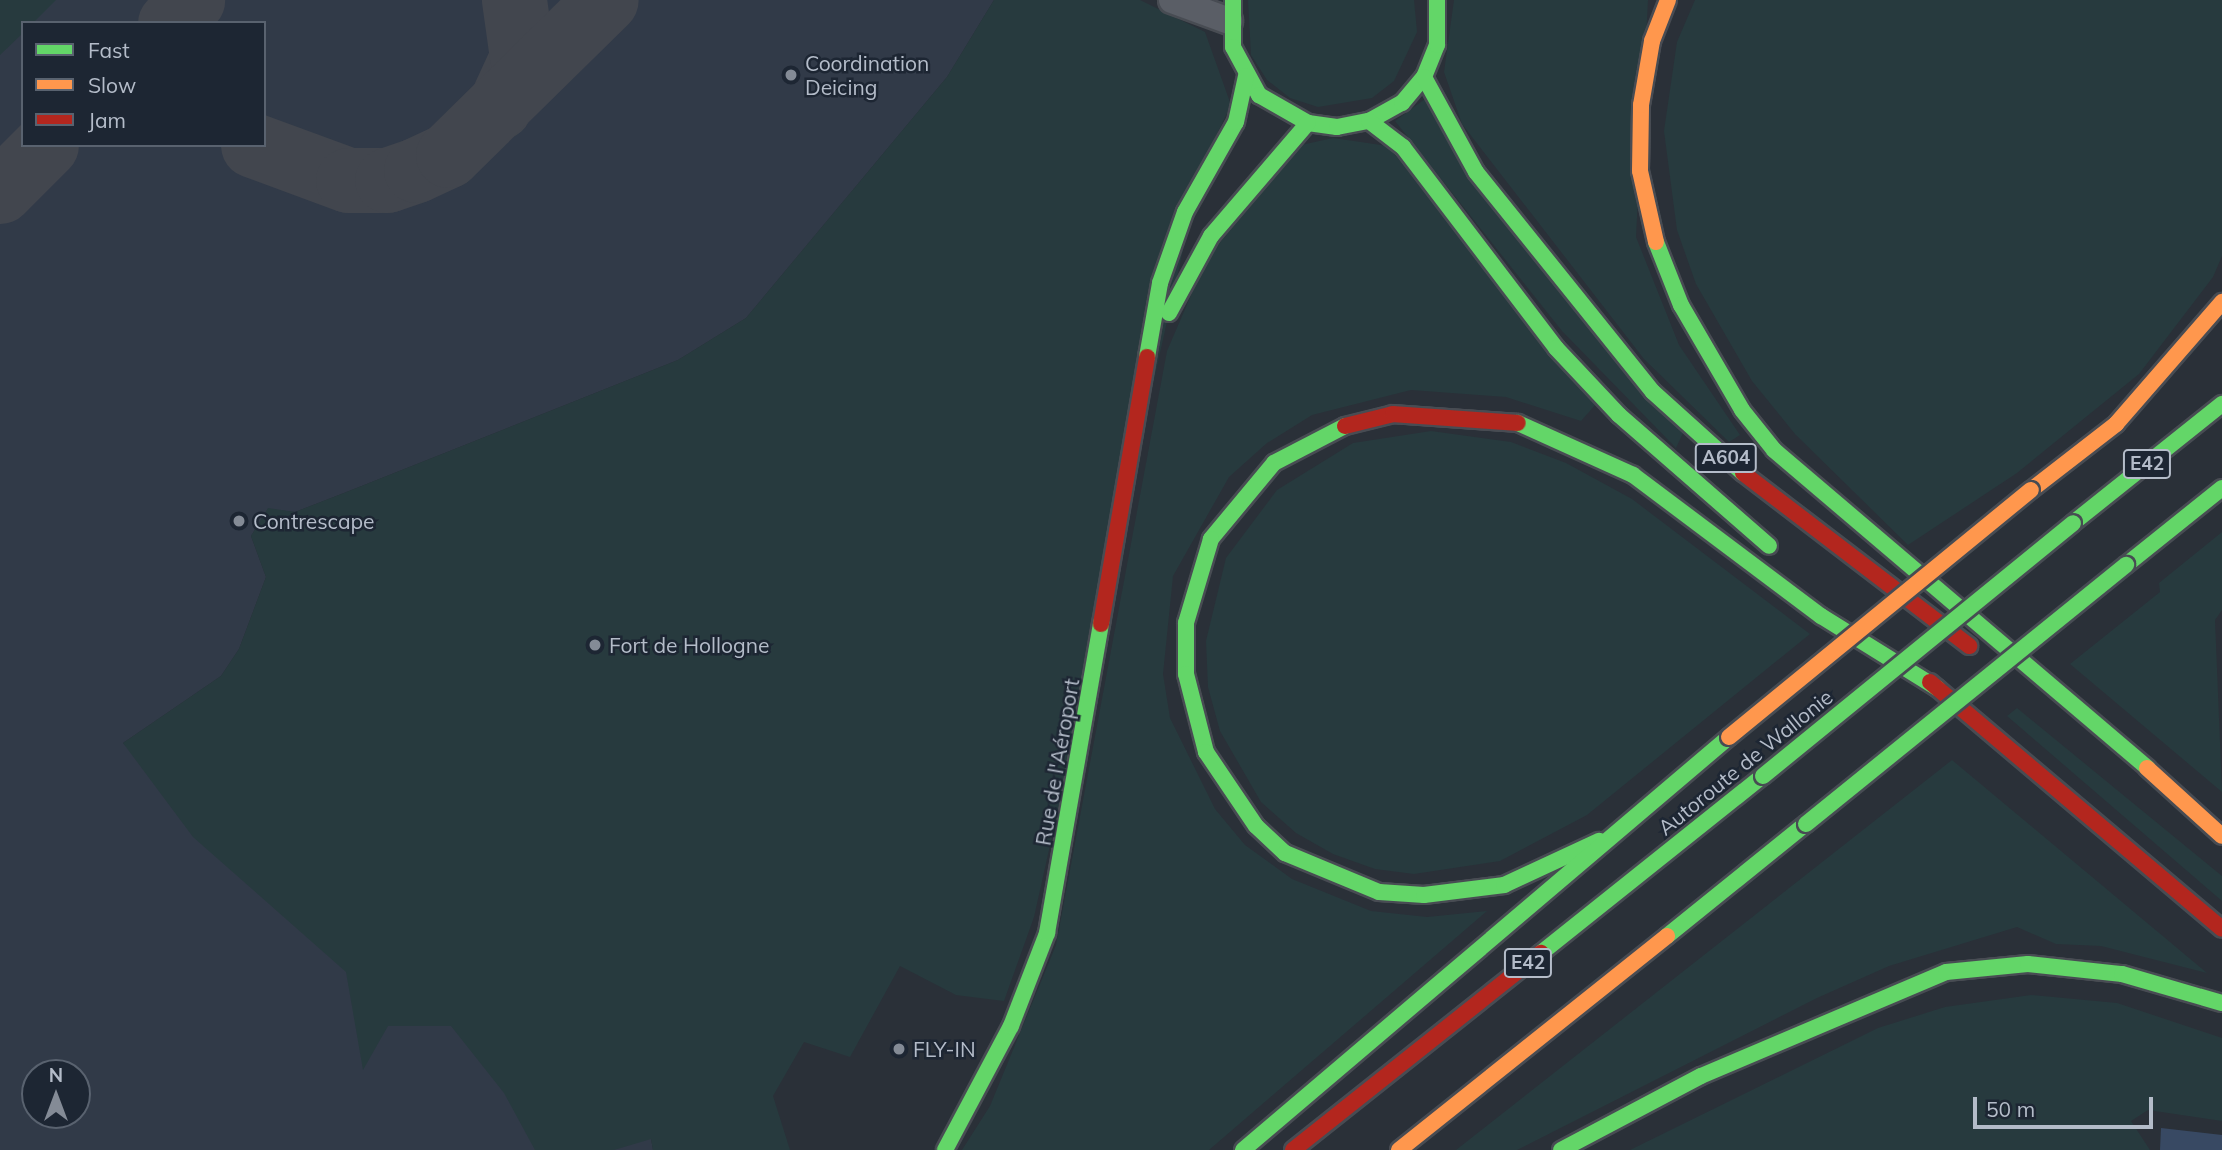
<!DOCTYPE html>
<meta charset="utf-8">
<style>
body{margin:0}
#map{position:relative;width:2222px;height:1150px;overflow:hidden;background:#2a3038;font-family:Mulish,sans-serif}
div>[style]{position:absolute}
.airport>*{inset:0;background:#313a48}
.green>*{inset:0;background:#273a3e}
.water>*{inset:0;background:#384963}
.taxiway>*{height:65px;margin:-32.5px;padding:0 32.5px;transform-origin:32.5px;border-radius:32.5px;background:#42464e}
.roads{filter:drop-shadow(2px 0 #484c53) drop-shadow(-2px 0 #484c53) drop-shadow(0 2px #484c53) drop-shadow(0 -2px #484c53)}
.street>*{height:26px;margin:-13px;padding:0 13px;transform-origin:13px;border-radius:13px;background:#5a5e66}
.fast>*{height:16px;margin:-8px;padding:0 8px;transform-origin:8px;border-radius:8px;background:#63d668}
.slow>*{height:16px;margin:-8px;padding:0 8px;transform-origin:8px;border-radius:8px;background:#ff974d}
.jam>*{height:16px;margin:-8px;padding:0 8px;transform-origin:8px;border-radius:8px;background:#b3261e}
.bridges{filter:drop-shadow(2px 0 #474c53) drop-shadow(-2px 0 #474c53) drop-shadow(0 2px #474c53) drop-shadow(0 -2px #474c53)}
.fast-bridge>*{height:16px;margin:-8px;padding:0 8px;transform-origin:8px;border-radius:8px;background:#63d668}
.slow-bridge>*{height:16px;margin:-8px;padding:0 8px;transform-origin:8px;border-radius:8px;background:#ff974d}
.dots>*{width:19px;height:19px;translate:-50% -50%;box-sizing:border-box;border:4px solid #1d2633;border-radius:50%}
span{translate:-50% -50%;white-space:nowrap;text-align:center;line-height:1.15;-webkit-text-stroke:5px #1d2633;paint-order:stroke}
.shield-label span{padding:2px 5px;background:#1d2633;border:2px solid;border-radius:5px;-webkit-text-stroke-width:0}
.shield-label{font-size:19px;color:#b4bcc9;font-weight:700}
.poi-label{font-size:21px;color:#b4bcc9}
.left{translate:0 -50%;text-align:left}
.street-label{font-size:21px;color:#b4bcc9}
.legend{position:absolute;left:21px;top:21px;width:245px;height:126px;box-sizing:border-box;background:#1d2633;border:2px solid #59626f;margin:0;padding:9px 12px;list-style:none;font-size:21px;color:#b4bcc9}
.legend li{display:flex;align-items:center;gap:14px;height:35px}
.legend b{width:35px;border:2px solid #59626f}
.north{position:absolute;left:21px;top:1059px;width:70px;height:70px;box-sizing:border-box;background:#1d2633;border:2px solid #59626f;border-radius:50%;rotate:0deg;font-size:19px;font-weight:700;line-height:28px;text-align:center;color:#b4bcc9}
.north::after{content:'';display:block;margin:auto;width:24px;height:32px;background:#848b96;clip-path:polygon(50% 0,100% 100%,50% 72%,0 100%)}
.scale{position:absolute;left:1973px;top:1097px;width:180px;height:32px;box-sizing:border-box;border:4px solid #b4bcc9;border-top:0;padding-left:9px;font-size:21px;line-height:24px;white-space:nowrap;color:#b4bcc9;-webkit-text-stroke:5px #1d2633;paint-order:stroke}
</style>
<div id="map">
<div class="airport">
<i style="clip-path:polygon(evenodd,0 0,994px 0,947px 77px,746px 318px,678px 360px,344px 493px,295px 512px,268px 509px,251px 536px,266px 577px,239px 649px,221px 676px,123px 743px,346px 971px,419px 926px,651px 1139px,653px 1150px,0 1150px,0 0,23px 23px,264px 23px,264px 145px,23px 145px,23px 23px,0 0,35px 1073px,77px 1073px,77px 1115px,35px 1115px,35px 1073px)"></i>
</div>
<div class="green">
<i style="clip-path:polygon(0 0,56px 0,33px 23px,23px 23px,23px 33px,0 55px)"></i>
<i style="clip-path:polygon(994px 0,1140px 0,1205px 32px,1231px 105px,1202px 165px,1034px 917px,1004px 1001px,956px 995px,900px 966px,850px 1057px,804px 1042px,773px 1096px,790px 1150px,653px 1150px,651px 1139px,614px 1150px,535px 1150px,504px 1093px,451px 1026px,388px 1026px,363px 1070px,346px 972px,193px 837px,123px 743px,221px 676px,239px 649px,266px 577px,251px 536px,268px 508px,295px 512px,344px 493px,678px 360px,746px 318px,947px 77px)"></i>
<i style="clip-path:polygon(1248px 0,1414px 0,1417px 32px,1394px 81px,1372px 98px,1318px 107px,1290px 98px,1267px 80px,1251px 55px)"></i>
<i style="clip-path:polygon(1454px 0,1648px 0,1636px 237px,1679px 345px,1740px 435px,1729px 442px,1644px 359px,1462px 124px,1444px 72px)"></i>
<i style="clip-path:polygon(1695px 0,2222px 0,2222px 256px,2213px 277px,2139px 374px,2017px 473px,1908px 545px,1795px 434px,1752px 381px,1696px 284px,1677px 230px,1664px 131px,1677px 42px)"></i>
<i style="clip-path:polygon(1425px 99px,1684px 431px,1676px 448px,1562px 331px,1395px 121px)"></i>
<i style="clip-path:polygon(1333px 138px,1388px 146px,1597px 403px,1581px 421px,1506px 397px,1411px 390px,1312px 415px,1267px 443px,1229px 477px,1173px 576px,1163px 674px,1170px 718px,1215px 809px,1245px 845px,1292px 879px,1371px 911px,1427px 917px,1487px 911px,1209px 1150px,962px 1150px,990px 1106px,1056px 945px,1167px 351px,1207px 258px,1301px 145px)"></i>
<i style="clip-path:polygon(1431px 431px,1511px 442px,1566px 463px,1632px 499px,1810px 634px,1587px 815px,1500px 861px,1414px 874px,1375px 869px,1333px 854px,1296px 833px,1261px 802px,1220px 731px,1208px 687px,1206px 641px,1226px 558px,1277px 490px,1353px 443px)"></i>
<i style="clip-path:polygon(2222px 532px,2222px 610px,2215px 620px,2222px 792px,2070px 664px,2160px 592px,2159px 583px)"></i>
<i style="clip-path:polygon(2017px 708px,2222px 876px,2222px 901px,2007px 716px)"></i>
<i style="clip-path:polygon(1952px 760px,2207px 973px,2101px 946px,2056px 944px,2017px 927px,1889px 966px,1817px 998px,1517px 1150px,1456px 1150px)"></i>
<i style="clip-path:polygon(2031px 995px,2117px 1003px,2222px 1038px,2222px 1121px,2148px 1110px,2131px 1121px,2150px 1150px,1630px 1150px,1878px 1028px,1945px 1007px)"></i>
</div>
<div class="water">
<i style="clip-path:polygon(2161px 1128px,2222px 1135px,2222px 1150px,2160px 1150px)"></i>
</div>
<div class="taxiway">
<i style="left:170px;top:23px;width:32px;rotate:-46deg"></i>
<i style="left:499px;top:107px;width:55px;rotate:-65.3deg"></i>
<i style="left:522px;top:57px;width:58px;rotate:-98deg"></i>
<i style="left:253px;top:145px;width:101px;rotate:20.2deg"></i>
<i style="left:348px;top:180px;width:39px"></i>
<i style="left:387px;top:180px;width:31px;rotate:-19deg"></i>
<i style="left:416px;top:170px;width:35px;rotate:-25deg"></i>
<i style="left:448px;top:155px;width:221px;rotate:-44.5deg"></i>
<i style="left:0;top:191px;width:65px;rotate:-45deg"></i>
</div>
<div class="roads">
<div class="street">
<i style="left:1172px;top:0;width:61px;rotate:20.2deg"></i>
</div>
<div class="fast">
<i style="left:1233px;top:0;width:47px;rotate:90deg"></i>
<i style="left:1233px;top:47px;width:55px;rotate:61.6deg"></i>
<i style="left:1259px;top:95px;width:56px;rotate:29.7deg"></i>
<i style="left:1308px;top:123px;width:29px;rotate:8deg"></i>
<i style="left:1337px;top:127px;width:33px;rotate:-11deg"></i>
<i style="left:1369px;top:121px;width:38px;rotate:-29deg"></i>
<i style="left:1402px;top:103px;width:34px;rotate:-50deg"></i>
<i style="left:1424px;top:77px;width:35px;rotate:-68deg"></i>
<i style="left:1437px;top:45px;width:45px;rotate:-90deg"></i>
<i style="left:1424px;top:77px;width:108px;rotate:61.3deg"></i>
<i style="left:1476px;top:172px;width:282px;rotate:51.2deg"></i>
<i style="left:1653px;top:392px;width:121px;rotate:42deg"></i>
<i style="left:1369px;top:121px;width:43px;rotate:37.4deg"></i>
<i style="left:1403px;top:147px;width:253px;rotate:52.7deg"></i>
<i style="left:1556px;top:348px;width:92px;rotate:46.8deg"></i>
<i style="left:1619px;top:415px;width:199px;rotate:41.1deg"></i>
<i style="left:1656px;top:242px;width:68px;rotate:68.4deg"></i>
<i style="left:1681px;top:305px;width:121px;rotate:59.8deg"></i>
<i style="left:1742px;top:410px;width:51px;rotate:51.3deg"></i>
<i style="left:1774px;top:450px;width:490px;rotate:40.4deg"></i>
<i style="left:1169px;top:313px;width:88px;rotate:-61.4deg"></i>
<i style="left:1211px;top:236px;width:149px;rotate:-49.4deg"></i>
<i style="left:1147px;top:357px;width:75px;rotate:-80deg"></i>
<i style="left:1160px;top:283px;width:75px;rotate:-70.6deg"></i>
<i style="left:1185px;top:212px;width:103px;rotate:-60.5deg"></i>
<i style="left:1236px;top:122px;width:47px;rotate:-77.7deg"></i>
<i style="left:1518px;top:423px;width:126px;rotate:24.3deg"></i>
<i style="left:1633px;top:475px;width:235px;rotate:36.9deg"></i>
<i style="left:1821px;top:616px;width:137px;rotate:31.8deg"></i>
<i style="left:1345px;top:426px;width:80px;rotate:152.5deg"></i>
<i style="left:1274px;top:463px;width:99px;rotate:129.7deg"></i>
<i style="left:1211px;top:539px;width:88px;rotate:106.6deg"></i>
<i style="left:1186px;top:623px;width:51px;rotate:90deg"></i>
<i style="left:1186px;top:674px;width:81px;rotate:75.6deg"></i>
<i style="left:1206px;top:752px;width:89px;rotate:56deg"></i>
<i style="left:1256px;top:826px;width:40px;rotate:43deg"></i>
<i style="left:1285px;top:853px;width:102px;rotate:22.5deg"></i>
<i style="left:1379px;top:892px;width:45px;rotate:3.8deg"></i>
<i style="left:1424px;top:895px;width:81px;rotate:-7.1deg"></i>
<i style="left:1504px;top:885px;width:105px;rotate:-24.9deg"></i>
<i style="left:2073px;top:523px;width:191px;rotate:-38.6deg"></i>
<i style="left:2126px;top:565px;width:123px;rotate:-38.7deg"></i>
<i style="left:1667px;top:936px;width:179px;rotate:-38.9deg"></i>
<i style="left:1541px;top:953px;width:284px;rotate:-38.6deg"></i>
<i style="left:945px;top:1150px;width:140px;rotate:-62deg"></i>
<i style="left:1011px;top:1026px;width:100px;rotate:-68.8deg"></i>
<i style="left:1047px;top:933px;width:314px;rotate:-80.1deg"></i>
<i style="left:1243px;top:1150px;width:638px;rotate:-40.36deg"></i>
<i style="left:1561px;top:1150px;width:158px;rotate:-27.9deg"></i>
<i style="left:1701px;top:1076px;width:266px;rotate:-23deg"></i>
<i style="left:1946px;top:972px;width:82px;rotate:-5.6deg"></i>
<i style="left:2028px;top:964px;width:95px;rotate:6.1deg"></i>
<i style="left:2122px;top:974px;width:104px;rotate:16.2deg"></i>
</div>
<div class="slow">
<i style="left:1656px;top:242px;width:73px;rotate:-102.7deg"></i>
<i style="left:1640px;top:171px;width:66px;rotate:-89.1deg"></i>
<i style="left:1641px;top:105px;width:65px;rotate:-80.2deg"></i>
<i style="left:1652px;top:41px;width:44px;rotate:-68.7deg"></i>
<i style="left:2031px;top:490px;width:108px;rotate:-37.8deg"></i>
<i style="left:2116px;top:424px;width:162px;rotate:-49deg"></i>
<i style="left:2147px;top:768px;width:101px;rotate:42.2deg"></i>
<i style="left:1399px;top:1150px;width:343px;rotate:-38.6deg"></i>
</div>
<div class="jam">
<i style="left:1345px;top:426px;width:49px;rotate:-14deg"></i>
<i style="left:1393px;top:414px;width:125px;rotate:4.1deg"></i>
<i style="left:1743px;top:473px;width:285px;rotate:37.4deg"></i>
<i style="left:1101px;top:624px;width:271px;rotate:-80.2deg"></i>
<i style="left:1930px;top:682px;width:382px;rotate:40.2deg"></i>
<i style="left:1293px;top:1150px;width:317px;rotate:-38.5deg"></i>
</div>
</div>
<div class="bridges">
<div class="fast-bridge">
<i style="left:1763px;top:776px;width:400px;rotate:-39.2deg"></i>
<i style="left:1806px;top:824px;width:412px;rotate:-39deg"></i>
</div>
<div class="slow-bridge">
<i style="left:1729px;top:737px;width:390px;rotate:-39.3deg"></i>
</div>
</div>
<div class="dots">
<i style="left:791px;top:75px;background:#848b96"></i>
<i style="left:239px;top:521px;background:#848b96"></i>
<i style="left:595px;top:645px;background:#848b96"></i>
<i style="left:899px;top:1049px;background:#848b96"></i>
</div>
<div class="shield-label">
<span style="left:1726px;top:458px">A604</span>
<span style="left:2147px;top:464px">E42</span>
<span style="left:1528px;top:963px">E42</span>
</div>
<div class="poi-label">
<span class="left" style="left:805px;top:75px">Coordination<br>Deicing</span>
<span class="left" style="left:253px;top:521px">Contrescape</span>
<span class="left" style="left:609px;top:645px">Fort de Hollogne</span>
<span class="left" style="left:913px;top:1049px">FLY-IN</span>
</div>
<div class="street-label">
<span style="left:1057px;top:762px;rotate:-80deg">Rue de l'Aéroport</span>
<span style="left:1745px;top:762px;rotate:-39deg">Autoroute de Wallonie</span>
</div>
<ul class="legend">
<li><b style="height:9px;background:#63d668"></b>Fast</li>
<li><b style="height:9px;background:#ff974d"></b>Slow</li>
<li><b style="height:9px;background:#b3261e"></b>Jam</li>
</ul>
<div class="north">N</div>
<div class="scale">50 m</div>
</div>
